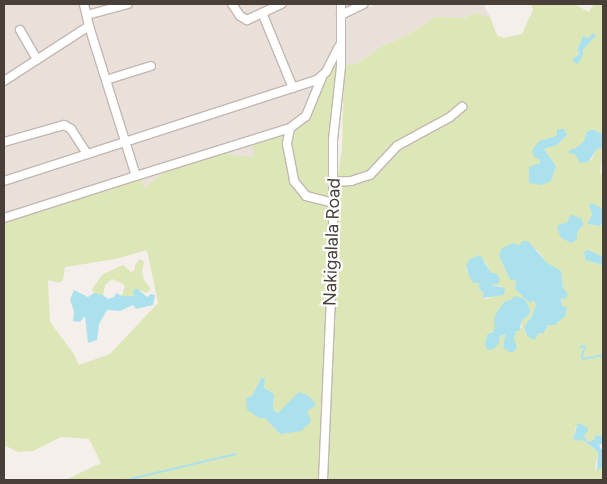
<!DOCTYPE html>
<style>
body{margin:0}
#map{position:relative;width:607px;height:484px;overflow:hidden;background:#f5efeb;font-family:Figtree,sans-serif}
div>[style]{position:absolute}
.residential>*{inset:0;background:#e8e0d9}
.green>*{inset:0;background:#dce6b6}
.water>*{inset:0;background:#abe1ed}
.stream>*{height:2px;margin:-1px;padding:0 1px;transform-origin:1px;border-radius:1px;background:#abe1ed}
.roads{filter:drop-shadow(1px 0 #c3b8b1) drop-shadow(-1px 0 #c3b8b1) drop-shadow(0 1px #c3b8b1) drop-shadow(0 -1px #c3b8b1)}
.minor>*{height:8px;margin:-4px;padding:0 4px;transform-origin:4px;border-radius:4px;background:#fff}
span{translate:-50% -50%;white-space:nowrap;text-align:center;line-height:1.15;-webkit-text-stroke:4.5px #fff;paint-order:stroke}
.street-label{font-size:18px;color:#493f39}
.frame{position:absolute;inset:0;border:5px solid #493f39;pointer-events:none}
</style>
<div id="map">
<div class="residential">
<i style="clip-path:polygon(4px 4px,368px 4px,343px 16px,336px 103px,255px 157px,227px 154px,199px 156px,164px 172px,144px 189px,141px 177px,4px 216px)"></i>
<i style="clip-path:polygon(378px 4px,487px 4px,484px 6px,490px 17px,475px 13px,465px 18px,435px 17px,406px 36px,382px 46px,358px 63px,344px 66px,342px 45px,346px 18px,349px 13px)"></i>
</div>
<div class="green">
<i style="clip-path:polygon(evenodd,531px 4px,574px 4px,589px 12px,594px 4px,603px 4px,603px 134px,591px 129px,586px 133px,585px 140px,576px 148px,569px 150px,569px 154px,575px 154px,591px 160px,597px 149px,603px 148px,600px 175px,603px 172px,603px 212px,592px 203px,589px 204px,592px 215px,587px 224px,600px 226px,603px 222px,603px 257px,592px 252px,584px 252px,585px 260px,600px 264px,603px 267px,603px 436px,595px 435px,595px 439px,588px 442px,576px 426px,573px 439px,582px 439px,598px 452px,595px 470px,603px 466px,603px 480px,327px 480px,337px 216px,334px 205px,324px 335px,319px 480px,65px 480px,101px 463px,89px 439px,61px 437px,33px 451px,18px 452px,6px 446px,4px 449px,4px 220px,141px 177px,144px 188px,164px 172px,199px 156px,227px 154px,255px 157px,250px 138px,292px 125px,316px 104px,326px 75px,338px 57px,335px 195px,342px 149px,344px 66px,358px 63px,382px 46px,406px 36px,435px 17px,465px 18px,475px 13px,490px 17px,497px 35px,504px 38px,522px 34px,533px 10px,531px 4px,583px 36px,588px 39px,583px 50px,583px 55px,575px 57px,580px 52px,577px 50px,583px 36px,531px 4px,567px 135px,557px 145px,544px 149px,556px 166px,551px 181px,547px 182px,529px 179px,530px 173px,540px 163px,539px 141px,567px 135px,531px 4px,568px 222px,583px 225px,577px 233px,561px 238px,559px 230px,568px 222px,531px 4px,514px 243px,520px 247px,537px 250px,546px 262px,561px 272px,563px 288px,560px 319px,558px 323px,548px 325px,544px 333px,527px 336px,524px 327px,532px 316px,536px 305px,534px 299px,530px 302px,519px 292px,516px 280px,510px 280px,499px 255px,514px 243px,531px 4px,147px 250px,158px 303px,110px 354px,79px 365px,73px 353px,50px 322px,48px 280px,59px 283px,63px 280px,65px 267px,116px 259px,147px 250px,531px 4px,485px 261px,491px 273px,492px 285px,501px 286px,497px 295px,486px 299px,482px 298px,484px 293px,479px 283px,467px 271px,466px 266px,485px 261px,531px 4px,512px 299px,525px 299px,531px 312px,521px 322px,522px 328px,516px 331px,514px 339px,503px 348px,505px 334px,500px 336px,499px 343px,490px 332px,494px 331px,504px 302px,512px 299px,531px 4px,264px 377px,264px 389px,274px 401px,273px 409px,279px 413px,299px 393px,280px 434px,246px 398px,252px 396px,261px 378px,264px 377px)"></i>
<i style="clip-path:polygon(140px 259px,144px 262px,142px 271px,144px 280px,151px 289px,146px 293px,138px 289px,133px 289px,135px 296px,122px 296px,125px 285px,112px 279px,105px 285px,103px 295px,94px 294px,92px 289px,103px 274px,123px 265px,131px 272px,135px 270px,135px 265px)"></i>
</div>
<div class="water">
<i style="clip-path:polygon(593px 33px,596px 35px,583px 50px,583px 55px,578px 64px,572px 61px,580px 52px,577px 50px,583px 36px,588px 38px)"></i>
<i style="clip-path:polygon(557px 129px,564px 129px,567px 135px,557px 145px,544px 149px,556px 166px,551px 181px,541px 185px,529px 183px,529px 167px,540px 163px,540px 160px,534px 157px,532px 150px,539px 141px,557px 136px)"></i>
<i style="clip-path:polygon(591px 129px,603px 134px,603px 148px,597px 149px,588px 162px,580px 163px,575px 154px,569px 154px,569px 150px,576px 148px,584px 141px,586px 133px)"></i>
<i style="clip-path:polygon(592px 203px,603px 209px,603px 222px,600px 226px,587px 224px,592px 215px,589px 204px)"></i>
<i style="clip-path:polygon(572px 215px,582px 219px,583px 225px,577px 233px,577px 239px,572px 243px,561px 238px,557px 228px,558px 225px,568px 222px,569px 216px)"></i>
<i style="clip-path:polygon(522px 241px,528px 241px,546px 262px,561px 271px,563px 288px,568px 294px,566px 298px,561px 299px,562px 306px,567px 307px,565px 316px,555px 325px,548px 325px,544px 333px,538px 334px,534px 340px,527px 336px,524px 327px,532px 316px,536px 305px,534px 300px,530px 303px,515px 289px,516px 280px,510px 280px,499px 255px,502px 248px,514px 243px,520px 246px)"></i>
<i style="clip-path:polygon(588px 250px,603px 257px,603px 267px,600px 264px,585px 260px,584px 252px)"></i>
<i style="clip-path:polygon(480px 255px,491px 273px,496px 273px,500px 279px,497px 285px,492px 283px,492px 285px,505px 288px,504px 295px,482px 298px,484px 293px,479px 289px,479px 283px,474px 283px,470px 278px,466px 266px,470px 259px)"></i>
<i style="clip-path:polygon(133px 289px,138px 289px,147px 297px,151px 294px,155px 295px,153px 305px,136px 309px,133px 305px,120px 311px,107px 310px,99px 324px,97px 340px,88px 343px,85px 316px,80px 322px,73px 321px,74px 311px,70px 300px,74px 290px,88px 297px,94px 293px,103px 295px,108px 299px,114px 297px,116px 293px,122px 296px,134px 296px)"></i>
<i style="clip-path:polygon(515px 296px,525px 299px,531px 312px,521px 322px,520px 331px,516px 331px,514px 339px,517px 348px,512px 353px,503px 348px,505px 334px,500px 336px,499px 343px,494px 349px,487px 350px,485px 344px,487px 335px,494px 331px,495px 315px,504px 302px,512px 299px)"></i>
<i style="clip-path:polygon(265px 377px,264px 388px,274px 394px,273px 409px,278px 413px,299px 392px,309px 396px,316px 405px,307px 411px,311px 422px,301px 431px,280px 434px,265px 418px,259px 418px,247px 410px,246px 398px,252px 396px,261px 378px)"></i>
<i style="clip-path:polygon(578px 423px,587px 427px,588px 431px,584px 436px,588px 442px,595px 439px,595px 435px,603px 436px,603px 444px,599px 445px,601px 449px,603px 448px,603px 466px,597px 471px,598px 452px,582px 439px,579px 441px,573px 439px)"></i>
</div>
<div class="stream">
<i style="left:580px;top:347px;width:5px;rotate:-11deg"></i>
<i style="left:585px;top:346px;width:9px;rotate:108deg"></i>
<i style="left:582px;top:355px;width:4px;rotate:76deg"></i>
<i style="left:583px;top:359px;width:20px;rotate:-11deg"></i>
<i style="left:126px;top:480px;width:113px;rotate:-13.3deg"></i>
</div>
<div class="roads">
<div class="minor">
<i style="left:232px;top:4px;width:14px;rotate:56deg"></i>
<i style="left:240px;top:16px;width:8px;rotate:30deg"></i>
<i style="left:247px;top:20px;width:38px;rotate:-25deg"></i>
<i style="left:87px;top:15px;width:42px;rotate:-15deg"></i>
<i style="left:263px;top:15px;width:79px;rotate:67.7deg"></i>
<i style="left:341px;top:15px;width:25px;rotate:-26deg"></i>
<i style="left:20px;top:30px;width:34px;rotate:60deg"></i>
<i style="left:106px;top:80px;width:47px;rotate:-17.3deg"></i>
<i style="left:4px;top:81px;width:101px;rotate:-32.9deg"></i>
<i style="left:290px;top:128px;width:16px;rotate:101deg"></i>
<i style="left:287px;top:144px;width:38px;rotate:79deg"></i>
<i style="left:294px;top:181px;width:19px;rotate:51deg"></i>
<i style="left:306px;top:196px;width:29px;rotate:14deg"></i>
<i style="left:4px;top:142px;width:62px;rotate:-15.8deg"></i>
<i style="left:64px;top:125px;width:8px;rotate:30deg"></i>
<i style="left:71px;top:129px;width:30px;rotate:57deg"></i>
<i style="left:136px;top:176px;width:161px;rotate:-17.3deg"></i>
<i style="left:290px;top:128px;width:20px;rotate:-37deg"></i>
<i style="left:306px;top:116px;width:42px;rotate:-67.7deg"></i>
<i style="left:4px;top:181px;width:329px;rotate:-17.9deg"></i>
<i style="left:317px;top:80px;width:12px;rotate:-42deg"></i>
<i style="left:326px;top:72px;width:28px;rotate:-63deg"></i>
<i style="left:334px;top:182px;width:17px;rotate:-3deg"></i>
<i style="left:351px;top:181px;width:20px;rotate:-18deg"></i>
<i style="left:370px;top:175px;width:40px;rotate:-47deg"></i>
<i style="left:397px;top:146px;width:60px;rotate:-28.7deg"></i>
<i style="left:450px;top:117px;width:16px;rotate:-40deg"></i>
<i style="left:4px;top:218px;width:139px;rotate:-17.7deg"></i>
<i style="left:136px;top:176px;width:157px;rotate:-107.4deg"></i>
<i style="left:89px;top:26px;width:23px;rotate:-103deg"></i>
<i style="left:323px;top:480px;width:229px;rotate:-87.5deg"></i>
<i style="left:333px;top:251px;width:111px;rotate:-90deg"></i>
<i style="left:333px;top:140px;width:74px;rotate:-83.8deg"></i>
<i style="left:341px;top:66px;width:62px;rotate:-90deg"></i>
</div>
</div>
<div class="street-label">
<span style="left:332px;top:242px;rotate:-88deg">Nakigalala Road</span>
</div>
<div class="frame"></div>
</div>
